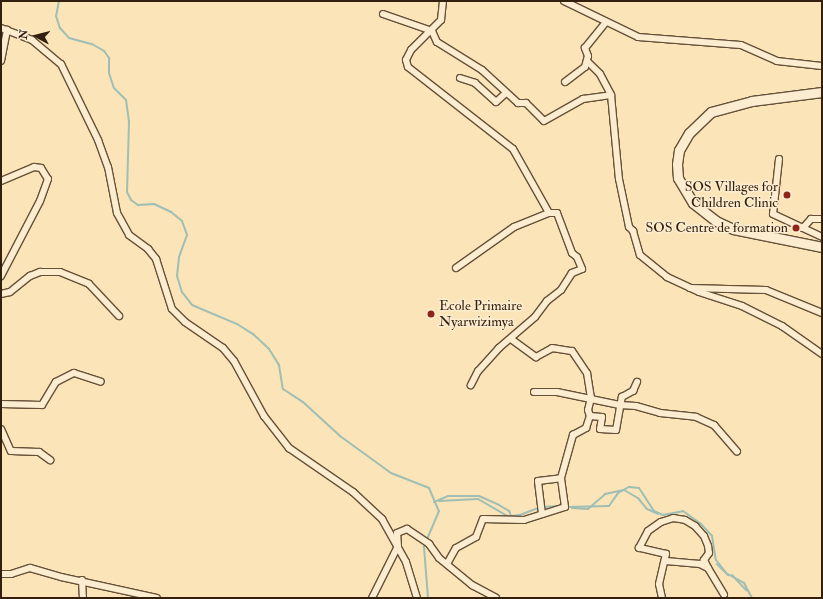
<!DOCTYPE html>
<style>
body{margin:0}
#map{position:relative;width:823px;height:599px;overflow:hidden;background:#fbe4b7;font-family:"IM FELL Double Pica",serif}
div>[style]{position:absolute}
.stream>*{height:2px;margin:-1px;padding:0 1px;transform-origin:1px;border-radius:1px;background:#9fbeb4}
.roads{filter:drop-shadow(1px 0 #655038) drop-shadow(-1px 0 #655038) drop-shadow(0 1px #655038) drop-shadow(0 -1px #655038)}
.street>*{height:6px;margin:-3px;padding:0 3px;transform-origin:3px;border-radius:3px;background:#fcedd0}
.secondary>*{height:9px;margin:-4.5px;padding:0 4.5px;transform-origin:4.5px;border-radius:4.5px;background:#fcedd0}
.dots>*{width:11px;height:11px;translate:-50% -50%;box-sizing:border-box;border:2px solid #fcedd0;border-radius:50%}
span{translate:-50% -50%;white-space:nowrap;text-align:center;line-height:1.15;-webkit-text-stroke:3px #fcedd0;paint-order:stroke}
.poi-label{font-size:14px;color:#331f0e}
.right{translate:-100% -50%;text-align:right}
.left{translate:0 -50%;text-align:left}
.frame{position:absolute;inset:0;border:2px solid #331f0e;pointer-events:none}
.north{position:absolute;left:16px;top:16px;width:40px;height:40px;-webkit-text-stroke:3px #fcedd0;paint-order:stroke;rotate:277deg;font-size:11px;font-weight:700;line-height:16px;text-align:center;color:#331f0e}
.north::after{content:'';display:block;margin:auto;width:14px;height:18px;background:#331f0e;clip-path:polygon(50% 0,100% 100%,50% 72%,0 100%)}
</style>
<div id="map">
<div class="stream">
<i style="left:59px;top:1px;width:15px;rotate:101deg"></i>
<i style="left:56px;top:16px;width:13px;rotate:72deg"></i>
<i style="left:60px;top:28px;width:13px;rotate:48deg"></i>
<i style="left:69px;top:38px;width:24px;rotate:15deg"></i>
<i style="left:92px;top:44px;width:14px;rotate:30deg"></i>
<i style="left:104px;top:51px;width:9px;rotate:54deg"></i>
<i style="left:109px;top:58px;width:15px;rotate:90deg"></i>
<i style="left:109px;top:73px;width:16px;rotate:72deg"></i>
<i style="left:114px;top:88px;width:17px;rotate:45deg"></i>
<i style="left:126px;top:100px;width:21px;rotate:82deg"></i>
<i style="left:129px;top:121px;width:71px;rotate:91.6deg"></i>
<i style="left:127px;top:192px;width:9px;rotate:63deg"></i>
<i style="left:131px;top:200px;width:9px;rotate:36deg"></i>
<i style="left:138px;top:205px;width:16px;rotate:-4deg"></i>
<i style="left:154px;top:204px;width:19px;rotate:25deg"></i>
<i style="left:171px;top:212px;width:14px;rotate:39deg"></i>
<i style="left:182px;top:221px;width:15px;rotate:70deg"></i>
<i style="left:187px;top:235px;width:23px;rotate:110deg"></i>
<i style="left:179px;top:257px;width:19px;rotate:96deg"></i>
<i style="left:177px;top:276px;width:17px;rotate:73deg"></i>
<i style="left:182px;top:292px;width:16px;rotate:52deg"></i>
<i style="left:192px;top:305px;width:49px;rotate:22.9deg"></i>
<i style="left:237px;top:324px;width:19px;rotate:32deg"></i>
<i style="left:253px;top:334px;width:22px;rotate:43deg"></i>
<i style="left:269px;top:349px;width:19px;rotate:58deg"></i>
<i style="left:279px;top:365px;width:24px;rotate:81deg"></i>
<i style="left:283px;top:389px;width:24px;rotate:33deg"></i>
<i style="left:303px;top:402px;width:50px;rotate:42.6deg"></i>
<i style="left:340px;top:436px;width:63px;rotate:36deg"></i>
<i style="left:391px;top:473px;width:41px;rotate:21.5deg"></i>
<i style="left:429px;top:488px;width:25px;rotate:67deg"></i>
<i style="left:439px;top:511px;width:39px;rotate:113deg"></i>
<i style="left:424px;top:547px;width:51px;rotate:85.5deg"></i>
<i style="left:439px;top:501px;width:39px;rotate:-3deg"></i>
<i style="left:478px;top:499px;width:36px;rotate:30deg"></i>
<i style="left:434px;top:502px;width:15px;rotate:-23deg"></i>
<i style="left:448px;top:496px;width:31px"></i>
<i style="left:479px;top:496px;width:22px;rotate:24deg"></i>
<i style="left:499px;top:505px;width:12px;rotate:31deg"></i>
<i style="left:509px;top:511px;width:5px;rotate:68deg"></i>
<i style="left:511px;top:516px;width:9px;rotate:-6deg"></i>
<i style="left:520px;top:515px;width:22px;rotate:-21deg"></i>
<i style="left:541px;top:507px;width:19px;rotate:-3deg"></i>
<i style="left:566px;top:507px;width:43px;rotate:-1.3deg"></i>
<i style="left:609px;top:506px;width:16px;rotate:-55deg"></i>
<i style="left:618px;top:493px;width:13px;rotate:-29deg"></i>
<i style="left:629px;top:487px;width:10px;rotate:6deg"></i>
<i style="left:639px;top:488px;width:27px;rotate:57deg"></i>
<i style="left:654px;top:511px;width:10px;rotate:24deg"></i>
<i style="left:663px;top:515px;width:20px;rotate:-11deg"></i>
<i style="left:683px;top:511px;width:22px;rotate:36deg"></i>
<i style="left:701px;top:524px;width:16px;rotate:47deg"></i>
<i style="left:712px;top:536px;width:24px;rotate:81deg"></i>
<i style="left:716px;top:560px;width:16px;rotate:52deg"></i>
<i style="left:726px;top:573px;width:21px;rotate:29deg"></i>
<i style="left:744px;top:583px;width:17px;rotate:62deg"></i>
<i style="left:572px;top:508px;width:16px;rotate:4deg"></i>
<i style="left:588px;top:509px;width:23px;rotate:-41deg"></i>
<i style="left:605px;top:494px;width:19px;rotate:-12deg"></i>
<i style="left:624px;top:490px;width:16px;rotate:30deg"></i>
<i style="left:638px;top:498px;width:14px;rotate:51deg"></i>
<i style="left:647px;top:509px;width:12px;rotate:24deg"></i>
<i style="left:699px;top:527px;width:12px;rotate:48deg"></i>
<i style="left:717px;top:564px;width:16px;rotate:45deg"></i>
<i style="left:732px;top:575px;width:21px;rotate:47deg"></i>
</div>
<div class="roads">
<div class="street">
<i style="left:443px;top:1px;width:19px;rotate:96deg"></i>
<i style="left:441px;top:20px;width:42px;rotate:135deg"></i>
<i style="left:411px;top:50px;width:11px;rotate:117deg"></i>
<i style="left:406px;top:60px;width:7px;rotate:74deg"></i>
<i style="left:408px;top:67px;width:133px;rotate:38deg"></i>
<i style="left:513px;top:149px;width:73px;rotate:60.6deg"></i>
<i style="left:549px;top:213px;width:8px"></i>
<i style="left:557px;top:213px;width:43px;rotate:69.4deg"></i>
<i style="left:572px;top:253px;width:6px;rotate:39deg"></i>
<i style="left:577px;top:257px;width:13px;rotate:67deg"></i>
<i style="left:582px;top:269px;width:11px;rotate:158deg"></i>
<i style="left:572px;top:273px;width:20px;rotate:123deg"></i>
<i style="left:561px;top:290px;width:18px;rotate:142deg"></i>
<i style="left:547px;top:301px;width:20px;rotate:127deg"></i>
<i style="left:535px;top:317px;width:48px;rotate:139.3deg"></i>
<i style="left:499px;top:348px;width:31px;rotate:132deg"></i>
<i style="left:478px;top:371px;width:16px;rotate:117deg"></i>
<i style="left:564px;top:1px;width:82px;rotate:25.9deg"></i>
<i style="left:638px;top:37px;width:103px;rotate:4.4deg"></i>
<i style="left:741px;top:45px;width:39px;rotate:24deg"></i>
<i style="left:777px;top:61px;width:45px;rotate:6.3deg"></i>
<i style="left:383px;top:14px;width:52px;rotate:19.1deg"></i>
<i style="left:432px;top:31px;width:12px;rotate:66deg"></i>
<i style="left:437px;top:42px;width:53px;rotate:31.9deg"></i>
<i style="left:482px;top:70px;width:49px;rotate:42.5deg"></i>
<i style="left:518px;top:103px;width:8px"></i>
<i style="left:526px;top:103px;width:25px;rotate:45deg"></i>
<i style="left:544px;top:121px;width:45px;rotate:-29.4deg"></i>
<i style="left:583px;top:99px;width:28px;rotate:-8deg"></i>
<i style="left:1px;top:28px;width:33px;rotate:21deg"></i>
<i style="left:32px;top:40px;width:38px;rotate:40deg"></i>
<i style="left:61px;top:64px;width:85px;rotate:64deg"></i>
<i style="left:98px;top:140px;width:29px;rotate:70deg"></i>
<i style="left:108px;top:167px;width:47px;rotate:78.9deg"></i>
<i style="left:117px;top:213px;width:25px;rotate:61deg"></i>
<i style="left:129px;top:235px;width:24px;rotate:36deg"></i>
<i style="left:148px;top:249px;width:13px;rotate:51deg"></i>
<i style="left:156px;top:259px;width:52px;rotate:72.3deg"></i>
<i style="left:172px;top:309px;width:18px;rotate:45deg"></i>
<i style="left:185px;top:322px;width:46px;rotate:34.4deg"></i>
<i style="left:223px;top:348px;width:17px;rotate:50deg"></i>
<i style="left:234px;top:361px;width:63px;rotate:61.4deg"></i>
<i style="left:264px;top:416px;width:41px;rotate:52deg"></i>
<i style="left:289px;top:448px;width:78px;rotate:34.5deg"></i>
<i style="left:353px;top:492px;width:40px;rotate:43deg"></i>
<i style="left:382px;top:519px;width:49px;rotate:60.8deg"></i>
<i style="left:406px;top:562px;width:38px;rotate:73deg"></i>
<i style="left:1px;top:61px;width:32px;rotate:-79deg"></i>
<i style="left:587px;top:61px;width:18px;rotate:45deg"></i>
<i style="left:600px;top:74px;width:24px;rotate:62deg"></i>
<i style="left:611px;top:95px;width:84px;rotate:84.6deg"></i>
<i style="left:619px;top:179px;width:49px;rotate:78.2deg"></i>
<i style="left:629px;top:227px;width:6px;rotate:45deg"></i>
<i style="left:633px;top:231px;width:25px;rotate:74deg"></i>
<i style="left:640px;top:255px;width:35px;rotate:39deg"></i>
<i style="left:667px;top:277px;width:35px;rotate:25deg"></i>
<i style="left:699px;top:292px;width:45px;rotate:18deg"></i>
<i style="left:742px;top:306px;width:45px;rotate:26.6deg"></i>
<i style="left:782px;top:326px;width:49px;rotate:35deg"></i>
<i style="left:460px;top:78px;width:16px;rotate:18deg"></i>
<i style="left:475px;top:83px;width:28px;rotate:42deg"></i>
<i style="left:496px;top:102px;width:13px;rotate:-42deg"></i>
<i style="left:565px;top:82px;width:25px;rotate:-37deg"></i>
<i style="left:585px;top:67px;width:11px;rotate:-75deg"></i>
<i style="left:588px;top:56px;width:9px;rotate:-111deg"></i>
<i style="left:585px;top:48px;width:33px;rotate:-51deg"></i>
<i style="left:779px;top:159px;width:55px;rotate:96.2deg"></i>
<i style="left:773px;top:214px;width:33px;rotate:25deg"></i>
<i style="left:1px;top:181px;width:36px;rotate:-23deg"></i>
<i style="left:34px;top:167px;width:7px;rotate:8deg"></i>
<i style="left:41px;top:168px;width:13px;rotate:58deg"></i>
<i style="left:48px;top:179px;width:23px;rotate:110deg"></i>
<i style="left:40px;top:201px;width:85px;rotate:117.5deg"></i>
<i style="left:822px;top:219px;width:11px;rotate:180deg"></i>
<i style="left:811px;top:219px;width:12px;rotate:132deg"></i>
<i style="left:803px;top:228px;width:21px;rotate:25deg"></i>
<i style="left:456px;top:268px;width:71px;rotate:-35.3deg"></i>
<i style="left:514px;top:227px;width:38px;rotate:-22deg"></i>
<i style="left:690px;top:288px;width:76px;rotate:1.5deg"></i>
<i style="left:766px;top:290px;width:61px;rotate:22.3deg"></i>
<i style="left:1px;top:294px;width:9px;rotate:-13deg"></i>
<i style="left:10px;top:292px;width:26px;rotate:-39deg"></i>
<i style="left:30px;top:276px;width:11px;rotate:-22deg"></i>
<i style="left:40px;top:272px;width:20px"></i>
<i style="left:60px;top:272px;width:31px;rotate:22deg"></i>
<i style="left:89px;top:284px;width:44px;rotate:46.8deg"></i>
<i style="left:511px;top:339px;width:31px;rotate:36deg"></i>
<i style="left:536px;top:357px;width:18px;rotate:-29deg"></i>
<i style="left:552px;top:348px;width:20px;rotate:9deg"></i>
<i style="left:572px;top:351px;width:27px;rotate:56deg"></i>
<i style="left:587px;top:373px;width:25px;rotate:81deg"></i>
<i style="left:591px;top:398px;width:12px;rotate:104deg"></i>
<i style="left:588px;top:410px;width:6px;rotate:72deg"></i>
<i style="left:534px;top:392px;width:23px"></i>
<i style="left:557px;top:392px;width:64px;rotate:11.7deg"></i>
<i style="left:620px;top:405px;width:16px;rotate:4deg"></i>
<i style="left:636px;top:406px;width:25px;rotate:16deg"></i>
<i style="left:660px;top:413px;width:36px;rotate:6deg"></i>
<i style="left:696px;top:417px;width:20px;rotate:24deg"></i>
<i style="left:714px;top:425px;width:35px;rotate:49deg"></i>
<i style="left:1px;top:404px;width:41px;rotate:1.4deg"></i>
<i style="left:42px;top:405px;width:27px;rotate:-59deg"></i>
<i style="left:56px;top:382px;width:20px;rotate:-27deg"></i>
<i style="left:74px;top:373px;width:28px;rotate:18deg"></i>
<i style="left:1px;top:429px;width:24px;rotate:66deg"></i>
<i style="left:11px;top:451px;width:28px;rotate:2deg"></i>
<i style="left:39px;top:452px;width:14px;rotate:36deg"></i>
<i style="left:542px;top:514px;width:33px;rotate:-97deg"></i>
<i style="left:538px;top:481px;width:23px;rotate:-7deg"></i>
<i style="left:561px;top:478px;width:45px;rotate:-74.4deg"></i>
<i style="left:573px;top:435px;width:15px;rotate:-28deg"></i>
<i style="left:586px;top:428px;width:13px;rotate:-72deg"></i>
<i style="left:590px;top:416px;width:12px;rotate:5deg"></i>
<i style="left:602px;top:417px;width:12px;rotate:99deg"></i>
<i style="left:600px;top:429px;width:16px;rotate:4deg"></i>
<i style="left:616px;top:430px;width:34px;rotate:-80deg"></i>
<i style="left:622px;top:397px;width:13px;rotate:-29deg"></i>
<i style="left:633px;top:391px;width:10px;rotate:-66deg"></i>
<i style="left:666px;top:561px;width:34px;rotate:5deg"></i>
<i style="left:700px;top:564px;width:9px;rotate:27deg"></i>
<i style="left:708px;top:568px;width:31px;rotate:59deg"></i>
<i style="left:447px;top:564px;width:18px;rotate:-61deg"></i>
<i style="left:456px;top:548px;width:23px;rotate:-29deg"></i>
<i style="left:476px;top:537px;width:19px;rotate:-69deg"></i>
<i style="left:483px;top:519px;width:41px;rotate:1.4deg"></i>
<i style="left:524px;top:520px;width:43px;rotate:-17.6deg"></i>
<i style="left:565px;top:507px;width:29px;rotate:-98deg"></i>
<i style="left:1px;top:574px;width:10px"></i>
<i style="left:11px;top:574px;width:20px;rotate:-18deg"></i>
<i style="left:30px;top:568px;width:32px;rotate:16deg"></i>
<i style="left:61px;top:577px;width:98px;rotate:12.3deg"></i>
<i style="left:82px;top:580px;width:18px;rotate:87deg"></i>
<i style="left:372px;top:598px;width:58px;rotate:-63.4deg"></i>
<i style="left:398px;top:546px;width:13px;rotate:-94deg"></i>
<i style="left:397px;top:533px;width:11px;rotate:-22deg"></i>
<i style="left:407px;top:529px;width:27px;rotate:34deg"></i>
<i style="left:429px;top:544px;width:17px;rotate:54deg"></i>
<i style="left:439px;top:558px;width:43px;rotate:39.3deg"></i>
<i style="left:472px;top:585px;width:27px;rotate:28deg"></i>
<i style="left:662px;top:598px;width:14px;rotate:-102deg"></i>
<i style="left:659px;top:584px;width:31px;rotate:-77deg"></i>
<i style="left:666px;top:554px;width:28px;rotate:-167deg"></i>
<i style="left:639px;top:548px;width:19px;rotate:-62deg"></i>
<i style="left:648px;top:531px;width:16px;rotate:-35deg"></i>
<i style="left:661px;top:522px;width:13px;rotate:-18deg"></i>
<i style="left:673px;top:518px;width:12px;rotate:9deg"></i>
<i style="left:685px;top:520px;width:12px;rotate:31deg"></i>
<i style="left:695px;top:526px;width:13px;rotate:48deg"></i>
<i style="left:704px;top:536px;width:11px;rotate:68deg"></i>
<i style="left:708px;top:546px;width:7px;rotate:82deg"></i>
<i style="left:709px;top:553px;width:9px;rotate:126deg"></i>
<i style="left:704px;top:560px;width:9px;rotate:63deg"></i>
</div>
<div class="secondary">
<i style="left:822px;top:92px;width:71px;rotate:172.7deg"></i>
<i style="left:752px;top:101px;width:42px;rotate:165deg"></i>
<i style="left:711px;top:112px;width:30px;rotate:136deg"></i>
<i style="left:689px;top:133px;width:20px;rotate:120deg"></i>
<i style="left:679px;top:150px;width:14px;rotate:98deg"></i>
<i style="left:677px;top:164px;width:14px;rotate:86deg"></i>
<i style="left:678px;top:178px;width:29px;rotate:59deg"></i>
<i style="left:693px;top:203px;width:29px;rotate:38deg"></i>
<i style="left:716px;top:221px;width:19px;rotate:25deg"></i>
<i style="left:733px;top:229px;width:91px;rotate:11.4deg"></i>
</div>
</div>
<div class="dots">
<i style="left:787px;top:195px;background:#8f2418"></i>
<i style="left:796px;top:228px;background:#8f2418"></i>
<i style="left:431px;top:314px;background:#8f2418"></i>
</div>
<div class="poi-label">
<span class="right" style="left:778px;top:195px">SOS Villages for<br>Children Clinic</span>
<span class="right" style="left:788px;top:228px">SOS Centre de formation</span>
<span class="left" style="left:439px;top:314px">Ecole Primaire<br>Nyarwizimya</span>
</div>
<div class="frame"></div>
<div class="north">N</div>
</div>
